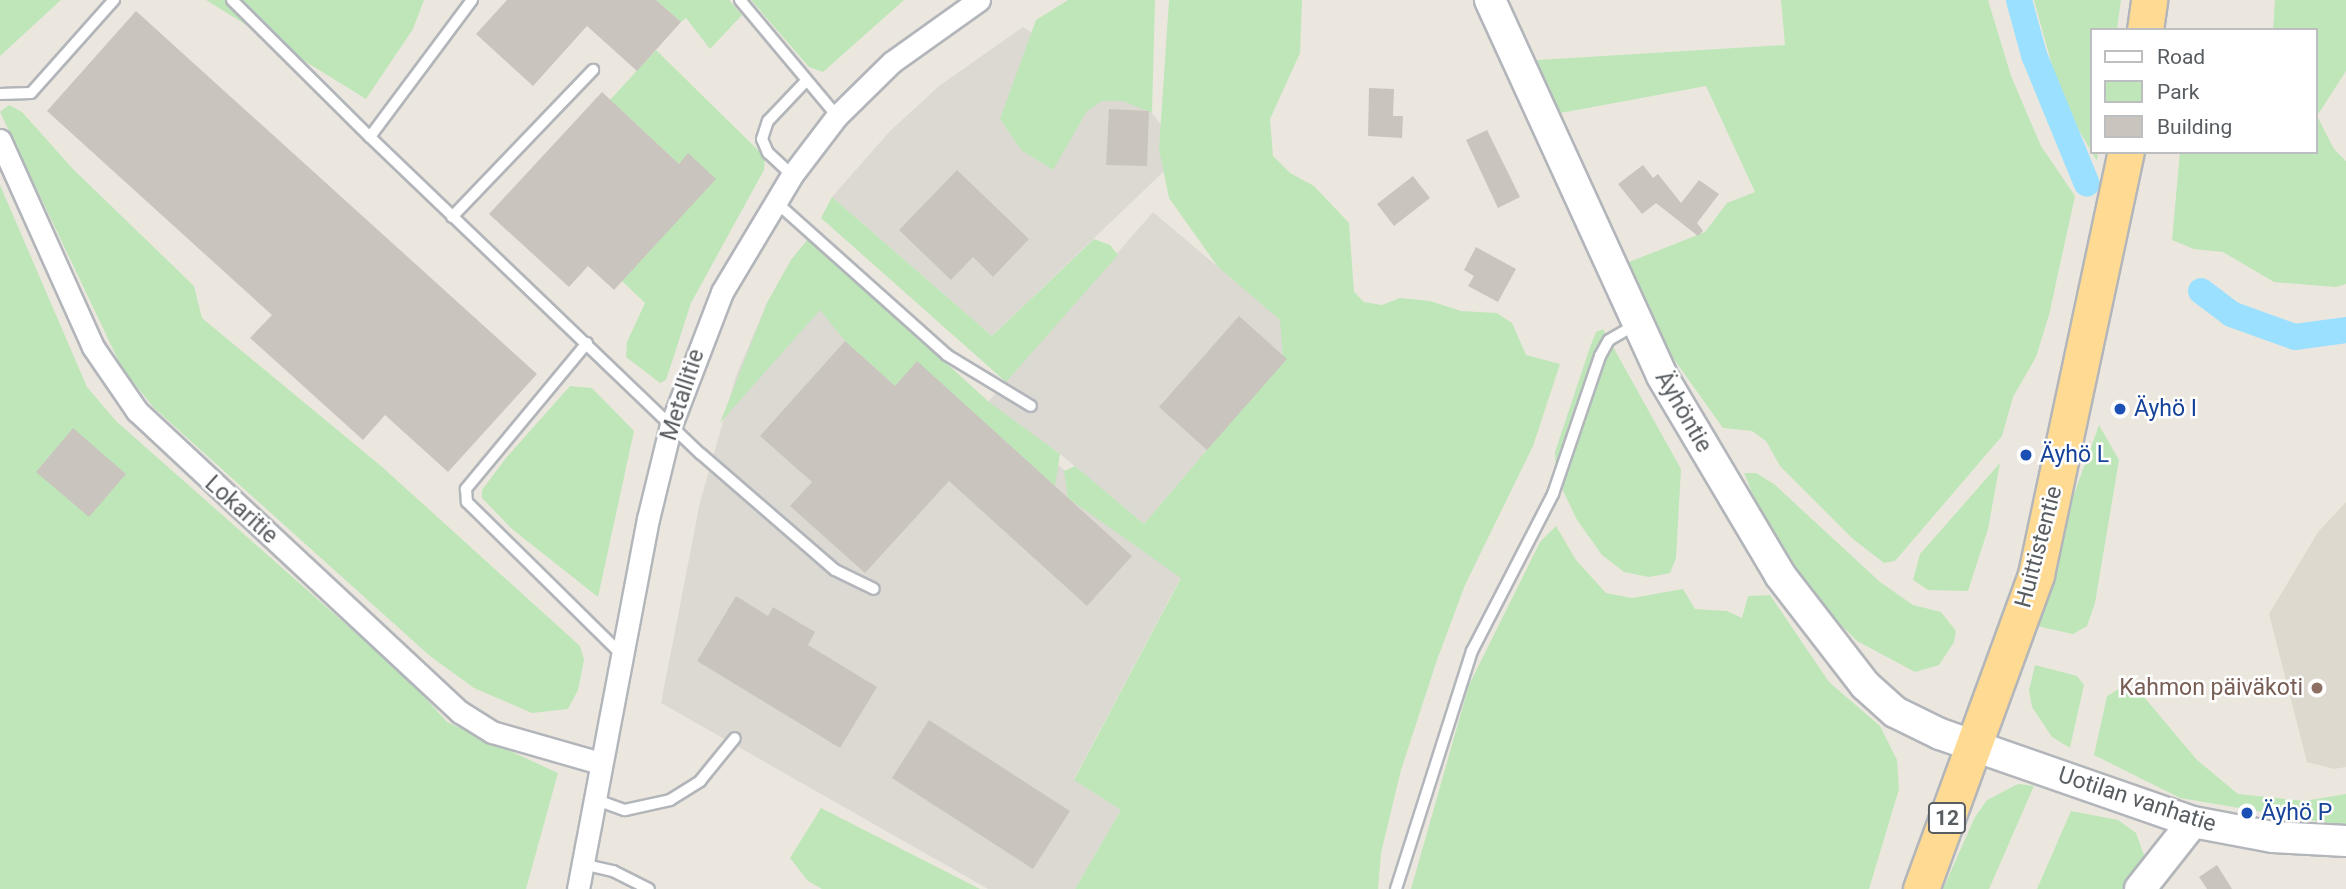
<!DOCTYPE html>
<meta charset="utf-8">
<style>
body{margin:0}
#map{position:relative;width:2346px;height:889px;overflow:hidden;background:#ece7de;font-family:Roboto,sans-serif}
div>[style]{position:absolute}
.industrial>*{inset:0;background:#dcd9d3}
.education>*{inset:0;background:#ded9cf}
.green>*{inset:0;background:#bee6b9}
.canal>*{height:26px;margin:-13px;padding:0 13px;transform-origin:13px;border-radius:13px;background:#9ce0ff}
.building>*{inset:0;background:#cac4be}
.roads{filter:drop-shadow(2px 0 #b2b6bb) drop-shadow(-2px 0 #b2b6bb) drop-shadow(0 2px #b2b6bb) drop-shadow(0 -2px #b2b6bb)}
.service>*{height:10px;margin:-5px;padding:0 5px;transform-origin:5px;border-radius:5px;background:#fff}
.minor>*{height:21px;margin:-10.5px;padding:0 10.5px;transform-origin:10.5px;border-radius:10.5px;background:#fff}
.secondary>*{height:30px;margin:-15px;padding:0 15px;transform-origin:15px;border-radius:15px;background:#fff}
.trunk>*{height:35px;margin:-17.5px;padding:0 17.5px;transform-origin:17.5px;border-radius:17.5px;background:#ffda92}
.dots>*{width:19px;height:19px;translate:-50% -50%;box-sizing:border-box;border:4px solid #fff;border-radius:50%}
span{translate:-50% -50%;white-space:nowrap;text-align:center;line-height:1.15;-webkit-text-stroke:5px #fff;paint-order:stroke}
.shield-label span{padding:2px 5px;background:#fff;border:2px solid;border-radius:5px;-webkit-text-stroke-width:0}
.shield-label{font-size:21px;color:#585d61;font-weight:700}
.street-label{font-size:23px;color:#585d61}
.transit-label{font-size:23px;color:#164399}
.left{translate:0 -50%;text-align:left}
.education-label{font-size:23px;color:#785e54}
.right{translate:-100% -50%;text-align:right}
.legend{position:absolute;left:2090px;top:28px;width:228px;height:126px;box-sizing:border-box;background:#fff;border:2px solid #bcbec0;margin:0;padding:9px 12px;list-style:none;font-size:21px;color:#585d61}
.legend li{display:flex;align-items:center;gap:14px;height:35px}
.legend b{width:35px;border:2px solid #bcbec0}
</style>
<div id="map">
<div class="industrial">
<i style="clip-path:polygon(1023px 27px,1152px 113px,1183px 153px,992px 336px,832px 197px,890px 131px,939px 86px)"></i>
<i style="clip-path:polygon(1153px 212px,1302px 338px,1144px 524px,1060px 454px,996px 408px,1181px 577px,1074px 779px,1121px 810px,1075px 889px,988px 889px,661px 703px,700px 502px,736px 376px,767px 303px,791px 260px,809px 238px,988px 402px)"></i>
</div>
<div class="education">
<i style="clip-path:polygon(2346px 502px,2346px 767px,2334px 769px,2307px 762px,2269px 614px,2318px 532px)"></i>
</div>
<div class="green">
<i style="clip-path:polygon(0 0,61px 0,0 56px)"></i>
<i style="clip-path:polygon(206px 0,424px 0,413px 29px,366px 99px)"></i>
<i style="clip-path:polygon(656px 0,729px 0,742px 15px,710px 49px,686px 18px,681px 22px)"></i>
<i style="clip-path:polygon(751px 0,904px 0,823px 72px,809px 67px)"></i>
<i style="clip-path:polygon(1068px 0,1155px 0,1152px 113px,1123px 101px,1102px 101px,1087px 111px,1053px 170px,1021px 150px,1000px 119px,1036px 20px)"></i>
<i style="clip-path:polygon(1169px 0,1302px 0,1300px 53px,1270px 119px,1273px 156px,1290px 173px,1314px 186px,1349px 223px,1354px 292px,1364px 302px,1382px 305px,1400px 298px,1430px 301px,1461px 311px,1497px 313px,1512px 323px,1526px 355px,1560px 364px,1533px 446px,1465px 585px,1437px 660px,1401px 770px,1381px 853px,1378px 889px,1075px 889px,1121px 810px,1074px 780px,1181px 578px,1068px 498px,1064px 471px,1075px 466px,1144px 524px,1283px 360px,1280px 320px,1218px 267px,1169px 198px,1159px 149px)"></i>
<i style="clip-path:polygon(1781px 0,1988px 0,2011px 76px,2041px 146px,2075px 196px,2049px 315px,2036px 357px,2013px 397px,2002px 436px,1895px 561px,1884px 563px,1853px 539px,1780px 466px,1766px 441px,1752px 431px,1723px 428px,1661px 341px,1624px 264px,1705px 232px,1727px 203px,1755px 192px,1706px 86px,1555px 114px,1537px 60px,1785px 45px)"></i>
<i style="clip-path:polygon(2034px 0,2121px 0,2117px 30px,2092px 30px,2092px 152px,2098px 152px,2097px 161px,2074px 122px,2058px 87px)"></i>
<i style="clip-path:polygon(2275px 0,2346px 0,2346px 71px,2317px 116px,2334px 149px,2346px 161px,2346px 284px,2336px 287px,2274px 282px,2223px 252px,2194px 249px,2172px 240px,2180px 152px,2316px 152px,2316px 30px,2273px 30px)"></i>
<i style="clip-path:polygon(656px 50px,765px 157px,764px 170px,691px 303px,666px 380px,660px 383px,626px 357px,627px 342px,645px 303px,622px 281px,689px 154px,679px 164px,610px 100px)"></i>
<i style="clip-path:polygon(9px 105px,22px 112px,73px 169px,194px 286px,202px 318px,381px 466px,580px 646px,584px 660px,578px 690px,568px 709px,532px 713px,474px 688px,430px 656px,154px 408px,122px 368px,0 112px)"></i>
<i style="clip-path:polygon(0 185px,87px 387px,116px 421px,409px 680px,447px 722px,558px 773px,526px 889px,0 889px)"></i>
<i style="clip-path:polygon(832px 197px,992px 336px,1094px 239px,1110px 245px,1118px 255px,1006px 382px,821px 218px)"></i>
<i style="clip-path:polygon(809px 238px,989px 402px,1060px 454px,1055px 486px,917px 362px,895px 386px,845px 341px,820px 310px,720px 423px,767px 303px,791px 260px)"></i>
<i style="clip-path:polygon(1603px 329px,1681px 469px,1676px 558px,1670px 573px,1649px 577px,1624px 572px,1602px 555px,1577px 520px,1556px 476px,1555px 452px,1590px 347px,1596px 332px)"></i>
<i style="clip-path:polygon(570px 386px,592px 388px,634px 431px,598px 597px,512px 529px,482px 498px,482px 490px,506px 458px)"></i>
<i style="clip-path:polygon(2099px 425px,2119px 460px,2095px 603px,2087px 626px,2073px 634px,2027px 624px)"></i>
<i style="clip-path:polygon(2000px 463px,1988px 529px,1968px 591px,1928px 590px,1913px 580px,1920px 554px)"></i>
<i style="clip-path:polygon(1744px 473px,1756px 473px,1774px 484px,1880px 582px,1913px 605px,1941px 612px,1956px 631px,1954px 642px,1939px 665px,1915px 672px,1857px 641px,1817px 601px,1755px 500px)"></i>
<i style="clip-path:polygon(1556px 526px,1576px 560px,1606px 593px,1632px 598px,1683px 589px,1695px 609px,1727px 611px,1742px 618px,1748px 596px,1770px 595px,1829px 682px,1880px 726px,1897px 760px,1899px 789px,1869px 889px,1411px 889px,1469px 685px,1540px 542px)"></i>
<i style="clip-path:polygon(2035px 665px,2077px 676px,2084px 685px,2070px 748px,2052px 737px,2032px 707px,2029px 690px)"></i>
<i style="clip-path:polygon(2124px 686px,2139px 691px,2197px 760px,2238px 794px,2304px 801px,2346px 794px,2346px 826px,2180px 798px,2094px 755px,2107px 696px)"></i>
<i style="clip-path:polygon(2018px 784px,2034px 786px,1989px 889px,1943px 889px,1975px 817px,1987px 800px)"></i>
<i style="clip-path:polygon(821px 808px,980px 889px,822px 889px,808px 881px,790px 858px)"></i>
<i style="clip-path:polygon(2071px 811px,2118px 820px,2136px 833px,2145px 858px,2126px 889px,2037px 889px)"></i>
</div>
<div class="canal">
<i style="left:2019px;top:0;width:57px;rotate:74.7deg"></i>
<i style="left:2034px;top:55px;width:139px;rotate:67.7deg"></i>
<i style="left:2201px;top:291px;width:38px;rotate:37deg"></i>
<i style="left:2231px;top:314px;width:68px;rotate:19.8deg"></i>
<i style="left:2295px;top:337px;width:51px;rotate:-7.8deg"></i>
</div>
<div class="building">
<i style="clip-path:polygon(507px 0,656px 0,681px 22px,637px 71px,587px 26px,533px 86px,476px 34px)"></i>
<i style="clip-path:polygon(136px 11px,537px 374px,448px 472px,385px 415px,363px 440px,250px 338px,272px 315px,47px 111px)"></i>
<i style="clip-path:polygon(1369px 88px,1394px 89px,1393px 116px,1403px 116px,1402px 138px,1368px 136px)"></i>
<i style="clip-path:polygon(602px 92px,679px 164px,688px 153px,716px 179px,614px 290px,588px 266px,569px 287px,489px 214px)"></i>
<i style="clip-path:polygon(1109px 109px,1149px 111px,1147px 166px,1106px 165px)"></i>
<i style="clip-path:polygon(1487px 130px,1520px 197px,1498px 208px,1466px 140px)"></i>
<i style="clip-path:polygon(1643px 165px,1653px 178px,1658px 174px,1681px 203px,1699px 180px,1719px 194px,1697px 223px,1703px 231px,1698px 236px,1656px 203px,1642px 214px,1618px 184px)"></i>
<i style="clip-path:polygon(957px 170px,1029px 239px,993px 277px,973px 257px,951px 280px,899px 230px)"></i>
<i style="clip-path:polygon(1413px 176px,1430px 198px,1394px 226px,1377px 204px)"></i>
<i style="clip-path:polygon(1476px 247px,1516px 269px,1498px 302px,1468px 286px,1474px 276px,1464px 270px)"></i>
<i style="clip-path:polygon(1239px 316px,1287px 359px,1207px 450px,1159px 407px)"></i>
<i style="clip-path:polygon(845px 341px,895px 386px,917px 361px,1132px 556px,1087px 606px,949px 481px,865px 573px,790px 506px,812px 482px,760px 436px)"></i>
<i style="clip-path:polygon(73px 428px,126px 474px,89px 517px,36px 472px)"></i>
<i style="clip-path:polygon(736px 596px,768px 616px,773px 607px,815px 632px,808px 645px,877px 687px,840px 748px,697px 661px)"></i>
<i style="clip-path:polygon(929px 720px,1070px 811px,1033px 869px,892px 778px)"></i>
<i style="clip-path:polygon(2217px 865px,2232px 889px,2207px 889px,2199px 877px)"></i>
</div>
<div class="roads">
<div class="service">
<i style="left:232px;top:0;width:194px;rotate:44.8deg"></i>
<i style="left:472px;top:0;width:171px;rotate:126.7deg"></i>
<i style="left:370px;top:137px;width:458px;rotate:43.8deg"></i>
<i style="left:701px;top:454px;width:177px;rotate:40.9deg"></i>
<i style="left:835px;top:570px;width:43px;rotate:26deg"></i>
<i style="left:740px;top:0;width:151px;rotate:50.1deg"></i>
<i style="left:0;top:94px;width:31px;rotate:-2deg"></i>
<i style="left:31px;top:93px;width:125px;rotate:-48.3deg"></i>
<i style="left:792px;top:175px;width:33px;rotate:-137deg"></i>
<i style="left:768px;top:153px;width:15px;rotate:-113deg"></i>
<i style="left:762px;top:139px;width:19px;rotate:-72deg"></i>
<i style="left:768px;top:121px;width:55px;rotate:-46.5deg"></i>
<i style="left:776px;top:202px;width:229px;rotate:41.8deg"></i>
<i style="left:947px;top:355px;width:98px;rotate:31.3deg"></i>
<i style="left:452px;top:217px;width:204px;rotate:-46.2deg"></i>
<i style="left:587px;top:343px;width:190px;rotate:129.7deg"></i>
<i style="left:466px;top:489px;width:13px;rotate:86deg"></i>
<i style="left:467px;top:502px;width:218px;rotate:44.6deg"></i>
<i style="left:594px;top:799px;width:33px;rotate:20deg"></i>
<i style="left:625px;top:810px;width:46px;rotate:-12.5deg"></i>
<i style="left:670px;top:800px;width:36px;rotate:-32deg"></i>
<i style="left:700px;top:781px;width:55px;rotate:-50.9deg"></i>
<i style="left:582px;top:864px;width:32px;rotate:13deg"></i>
<i style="left:613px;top:871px;width:40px;rotate:26.6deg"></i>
<i style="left:1396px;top:889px;width:250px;rotate:-72.3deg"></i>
<i style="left:1472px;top:651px;width:177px;rotate:-62.7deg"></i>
<i style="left:1553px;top:494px;width:146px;rotate:-71.2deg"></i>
<i style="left:1600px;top:356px;width:18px;rotate:-61deg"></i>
<i style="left:1609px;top:340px;width:30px;rotate:-30deg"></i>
</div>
<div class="minor">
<i style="left:0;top:140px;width:227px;rotate:65.8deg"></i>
<i style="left:93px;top:347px;width:78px;rotate:55.5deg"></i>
<i style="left:137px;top:411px;width:442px;rotate:43deg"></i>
<i style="left:460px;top:712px;width:38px;rotate:32deg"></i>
<i style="left:492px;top:732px;width:112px;rotate:16deg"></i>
<i style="left:578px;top:889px;width:377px;rotate:-79.3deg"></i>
<i style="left:648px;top:519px;width:97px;rotate:-76.3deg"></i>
<i style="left:671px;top:425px;width:142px;rotate:-69deg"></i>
<i style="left:722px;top:292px;width:136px;rotate:-59.1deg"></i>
<i style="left:792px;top:175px;width:74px;rotate:-52.7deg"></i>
<i style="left:837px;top:116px;width:77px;rotate:-44.5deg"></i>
<i style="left:892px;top:62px;width:107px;rotate:-35.5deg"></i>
</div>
<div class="secondary">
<i style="left:1490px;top:0;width:413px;rotate:65.4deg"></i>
<i style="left:1662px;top:376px;width:231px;rotate:59.3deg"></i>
<i style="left:1780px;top:575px;width:139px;rotate:52.3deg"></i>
<i style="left:1865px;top:685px;width:40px;rotate:42deg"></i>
<i style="left:1895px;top:712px;width:50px;rotate:26.1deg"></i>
<i style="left:1940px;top:734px;width:268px;rotate:19.2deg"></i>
<i style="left:2193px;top:822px;width:81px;rotate:10.6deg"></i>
<i style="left:2273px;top:837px;width:73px;rotate:3.1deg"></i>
<i style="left:2140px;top:889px;width:85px;rotate:-51.7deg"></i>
</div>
<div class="trunk">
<i style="left:2145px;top:30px;width:30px;rotate:-82deg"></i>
<i style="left:1921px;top:889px;width:335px;rotate:-69.9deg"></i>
<i style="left:2036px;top:574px;width:431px;rotate:-78deg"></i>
</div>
</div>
<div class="dots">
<i style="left:2120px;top:409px;background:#1a4fb4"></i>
<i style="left:2026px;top:455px;background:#1a4fb4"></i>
<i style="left:2317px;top:688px;background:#8d6e63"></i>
<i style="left:2247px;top:813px;background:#1a4fb4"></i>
</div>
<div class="shield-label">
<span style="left:1947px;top:818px">12</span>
</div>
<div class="street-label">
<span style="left:683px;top:395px;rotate:-72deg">Metallitie</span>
<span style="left:1683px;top:412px;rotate:60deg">Äyhöntie</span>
<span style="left:241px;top:510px;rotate:42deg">Lokaritie</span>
<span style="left:2039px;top:547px;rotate:-75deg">Huittistentie</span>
<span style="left:2137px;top:800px;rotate:18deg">Uotilan vanhatie</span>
</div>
<div class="transit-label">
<span class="left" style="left:2134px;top:409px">Äyhö I</span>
<span class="left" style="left:2040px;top:455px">Äyhö L</span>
<span class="left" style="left:2261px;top:813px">Äyhö P</span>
</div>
<div class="education-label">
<span class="right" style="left:2303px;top:688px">Kahmon päiväkoti</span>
</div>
<ul class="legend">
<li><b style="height:9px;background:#fff"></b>Road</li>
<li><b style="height:19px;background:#bee6b9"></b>Park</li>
<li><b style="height:19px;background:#cac4be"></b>Building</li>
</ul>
</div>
